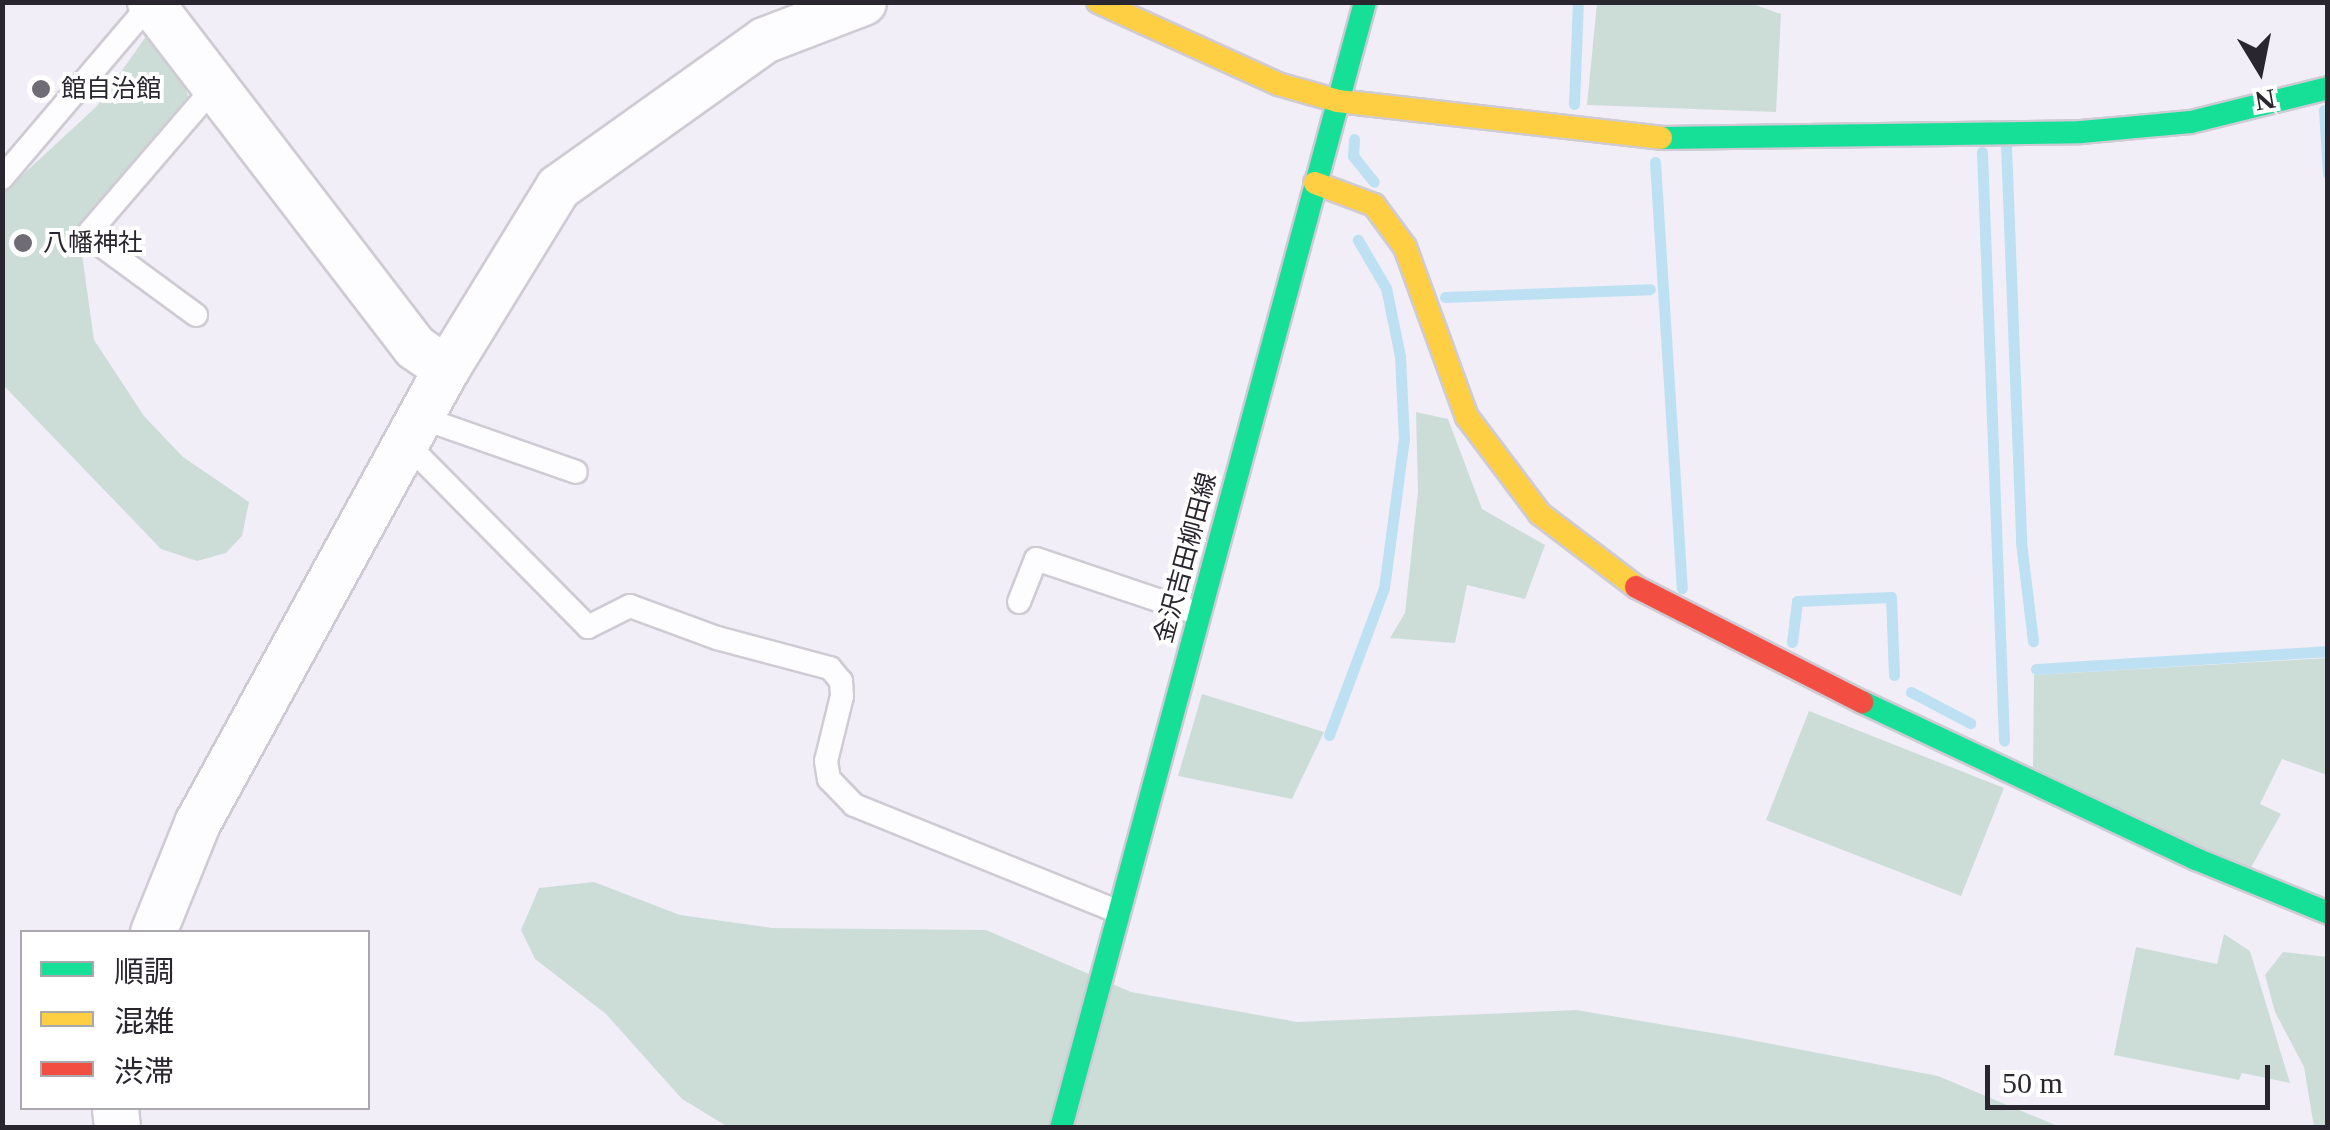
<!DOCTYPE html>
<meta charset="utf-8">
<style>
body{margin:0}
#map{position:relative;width:2330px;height:1130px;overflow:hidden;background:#f2eef8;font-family:"Times New Roman","Noto Sans JP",serif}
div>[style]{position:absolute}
.green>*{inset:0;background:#ccddd8}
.stream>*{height:11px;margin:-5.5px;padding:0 5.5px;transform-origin:5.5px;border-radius:5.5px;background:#bde1f2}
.roads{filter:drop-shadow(2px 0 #cfcbd4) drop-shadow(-2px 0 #cfcbd4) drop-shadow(0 2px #cfcbd4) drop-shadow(0 -2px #cfcbd4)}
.lane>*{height:22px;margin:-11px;padding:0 11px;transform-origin:11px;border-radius:11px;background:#fdfcfe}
.street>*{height:45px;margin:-22.5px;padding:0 22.5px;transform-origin:22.5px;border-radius:22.5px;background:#fdfcfe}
.fast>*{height:22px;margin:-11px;padding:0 11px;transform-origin:11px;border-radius:11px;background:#16e098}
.slow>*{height:22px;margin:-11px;padding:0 11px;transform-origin:11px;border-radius:11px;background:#ffcf43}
.jam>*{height:22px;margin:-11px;padding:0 11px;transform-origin:11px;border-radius:11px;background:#f24e42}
.dots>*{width:28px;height:28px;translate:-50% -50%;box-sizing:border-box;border:5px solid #fff;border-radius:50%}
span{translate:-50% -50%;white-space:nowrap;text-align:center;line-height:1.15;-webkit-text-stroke:8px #fff;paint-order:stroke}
.poi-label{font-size:25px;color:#2a262f}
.left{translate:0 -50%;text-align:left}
.street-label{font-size:25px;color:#2a262f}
.frame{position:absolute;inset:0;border:5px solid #2a262f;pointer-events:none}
.legend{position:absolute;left:20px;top:930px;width:350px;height:180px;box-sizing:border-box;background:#fff;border:2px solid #aaa8ac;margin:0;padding:12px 18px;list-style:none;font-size:30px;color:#2a262f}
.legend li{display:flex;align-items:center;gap:20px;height:50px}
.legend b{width:50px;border:2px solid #aaa8ac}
.north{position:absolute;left:2210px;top:20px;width:100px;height:100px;-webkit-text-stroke:8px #fff;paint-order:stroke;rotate:170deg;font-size:28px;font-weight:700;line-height:40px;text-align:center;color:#2a262f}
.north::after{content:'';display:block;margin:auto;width:35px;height:45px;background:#2a262f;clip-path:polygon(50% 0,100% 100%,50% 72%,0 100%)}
.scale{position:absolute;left:1985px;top:1065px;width:285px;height:45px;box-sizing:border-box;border:5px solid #2a262f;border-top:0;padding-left:12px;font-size:30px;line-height:35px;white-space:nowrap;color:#2a262f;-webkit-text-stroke:8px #fff;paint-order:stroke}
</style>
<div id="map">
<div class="green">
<i style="clip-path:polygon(1597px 3px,1750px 3px,1781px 14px,1776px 112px,1587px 105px)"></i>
<i style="clip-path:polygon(147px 35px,163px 44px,184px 74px,188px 98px,89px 212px,80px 240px,94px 340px,144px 416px,183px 457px,249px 502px,242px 536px,226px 553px,197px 561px,161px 549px,3px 385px,3px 193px,97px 106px)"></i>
<i style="clip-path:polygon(1416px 412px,1448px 419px,1482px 509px,1545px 545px,1525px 599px,1467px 585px,1455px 643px,1390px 638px,1405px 613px,1418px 492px)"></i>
<i style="clip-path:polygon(2327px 658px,2327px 775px,2282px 759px,2260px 804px,2281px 814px,2249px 871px,2033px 767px,2034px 675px)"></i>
<i style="clip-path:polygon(1202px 694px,1324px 732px,1292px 799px,1178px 776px)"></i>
<i style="clip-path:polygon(1809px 711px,2004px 788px,1961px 896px,1766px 820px)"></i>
<i style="clip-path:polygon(594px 882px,680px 915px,772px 928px,986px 930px,1131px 992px,1297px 1022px,1576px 1010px,1730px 1036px,1938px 1076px,2060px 1127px,728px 1127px,682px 1099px,606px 1014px,535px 959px,521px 930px,539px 888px)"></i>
<i style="clip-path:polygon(2224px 934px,2250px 951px,2290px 1083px,2242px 1073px,2239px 1080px,2114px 1055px,2136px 947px,2217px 964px)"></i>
<i style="clip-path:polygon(2283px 952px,2327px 957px,2327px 1127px,2314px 1127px,2304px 1067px,2275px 1012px,2265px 975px)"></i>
</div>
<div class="stream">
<i style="left:1574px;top:104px;width:102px;rotate:-87.8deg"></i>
<i style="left:2324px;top:110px;width:64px;rotate:86.4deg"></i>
<i style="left:1354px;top:139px;width:17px;rotate:93deg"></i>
<i style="left:1353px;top:156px;width:33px;rotate:51deg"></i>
<i style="left:2006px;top:145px;width:397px;rotate:87.8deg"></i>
<i style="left:2021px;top:542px;width:100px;rotate:83.1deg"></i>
<i style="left:1982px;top:152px;width:589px;rotate:87.86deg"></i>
<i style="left:1655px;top:162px;width:427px;rotate:86.4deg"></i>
<i style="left:1445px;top:297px;width:205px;rotate:-2.2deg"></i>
<i style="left:1792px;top:642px;width:41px;rotate:-83deg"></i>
<i style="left:1797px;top:601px;width:94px;rotate:-2.4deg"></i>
<i style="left:1891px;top:597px;width:78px;rotate:87.8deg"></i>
<i style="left:2036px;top:669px;width:293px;rotate:-3.5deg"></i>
<i style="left:1911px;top:692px;width:67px;rotate:27.7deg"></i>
<i style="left:1329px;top:735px;width:157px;rotate:-69.5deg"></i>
<i style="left:1384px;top:588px;width:150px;rotate:-82.4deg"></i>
<i style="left:1404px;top:439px;width:83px;rotate:-92.8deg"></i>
<i style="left:1400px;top:356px;width:69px;rotate:-101.6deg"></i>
<i style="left:1386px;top:288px;width:56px;rotate:-120.3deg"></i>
</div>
<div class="roads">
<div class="lane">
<i style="left:2px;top:178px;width:230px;rotate:-49.6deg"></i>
<i style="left:196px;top:315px;width:135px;rotate:-143.7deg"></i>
<i style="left:87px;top:235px;width:196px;rotate:-49.3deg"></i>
<i style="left:422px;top:418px;width:163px;rotate:19.3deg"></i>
<i style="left:408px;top:445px;width:256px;rotate:45.3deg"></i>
<i style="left:588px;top:627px;width:47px;rotate:-26.6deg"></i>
<i style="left:630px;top:606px;width:93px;rotate:20.2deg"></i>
<i style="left:717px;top:638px;width:117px;rotate:14.9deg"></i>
<i style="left:830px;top:668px;width:17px;rotate:50deg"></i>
<i style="left:841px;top:681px;width:15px;rotate:86deg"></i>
<i style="left:842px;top:696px;width:67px;rotate:103.8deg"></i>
<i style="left:826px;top:761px;width:18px;rotate:81deg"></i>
<i style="left:829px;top:779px;width:36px;rotate:46deg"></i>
<i style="left:854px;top:805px;width:286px;rotate:22deg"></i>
<i style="left:1019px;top:602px;width:46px;rotate:-68.4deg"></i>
<i style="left:1036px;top:559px;width:172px;rotate:18.6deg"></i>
</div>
<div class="street">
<i style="left:150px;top:2px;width:435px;rotate:52.5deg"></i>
<i style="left:415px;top:347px;width:38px;rotate:35deg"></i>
<i style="left:153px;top:932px;width:118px;rotate:-68deg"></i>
<i style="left:197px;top:823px;width:518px;rotate:-61.26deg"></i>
<i style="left:446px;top:369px;width:214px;rotate:-58.4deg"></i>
<i style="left:558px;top:187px;width:253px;rotate:-35.5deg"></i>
<i style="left:764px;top:40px;width:106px;rotate:-21deg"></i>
<i style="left:115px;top:1108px;width:20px;rotate:84deg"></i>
</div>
<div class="fast">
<i style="left:1661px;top:138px;width:420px;rotate:-0.8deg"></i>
<i style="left:2081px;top:132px;width:110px;rotate:-5.2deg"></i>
<i style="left:2191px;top:122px;width:141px;rotate:-13.9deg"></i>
<i style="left:1862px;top:702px;width:369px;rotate:25.2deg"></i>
<i style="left:2196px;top:859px;width:143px;rotate:22.2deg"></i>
<i style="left:1061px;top:1128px;width:1166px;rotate:-74.89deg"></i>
</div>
<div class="slow">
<i style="left:1098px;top:2px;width:198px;rotate:24.5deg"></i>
<i style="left:1278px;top:84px;width:62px;rotate:15.8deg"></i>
<i style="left:1338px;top:101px;width:325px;rotate:6.5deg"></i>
<i style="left:1315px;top:183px;width:63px;rotate:20.4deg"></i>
<i style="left:1374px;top:205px;width:52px;rotate:53.6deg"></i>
<i style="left:1405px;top:247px;width:181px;rotate:70deg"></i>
<i style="left:1467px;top:417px;width:121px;rotate:53deg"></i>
<i style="left:1540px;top:514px;width:121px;rotate:37.2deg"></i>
</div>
<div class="jam">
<i style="left:1636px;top:587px;width:254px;rotate:27deg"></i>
</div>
</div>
<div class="dots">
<i style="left:41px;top:89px;background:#706c75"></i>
<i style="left:23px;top:243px;background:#706c75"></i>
</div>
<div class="poi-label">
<span class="left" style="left:61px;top:89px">館自治館</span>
<span class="left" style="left:43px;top:243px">八幡神社</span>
</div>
<div class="street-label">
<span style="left:1186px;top:558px;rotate:-75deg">金沢吉田柳田線</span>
</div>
<div class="frame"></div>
<ul class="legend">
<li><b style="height:12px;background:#16e098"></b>順調</li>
<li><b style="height:12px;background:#ffcf43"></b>混雑</li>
<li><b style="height:12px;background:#f24e42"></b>渋滞</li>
</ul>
<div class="north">N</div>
<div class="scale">50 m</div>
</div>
